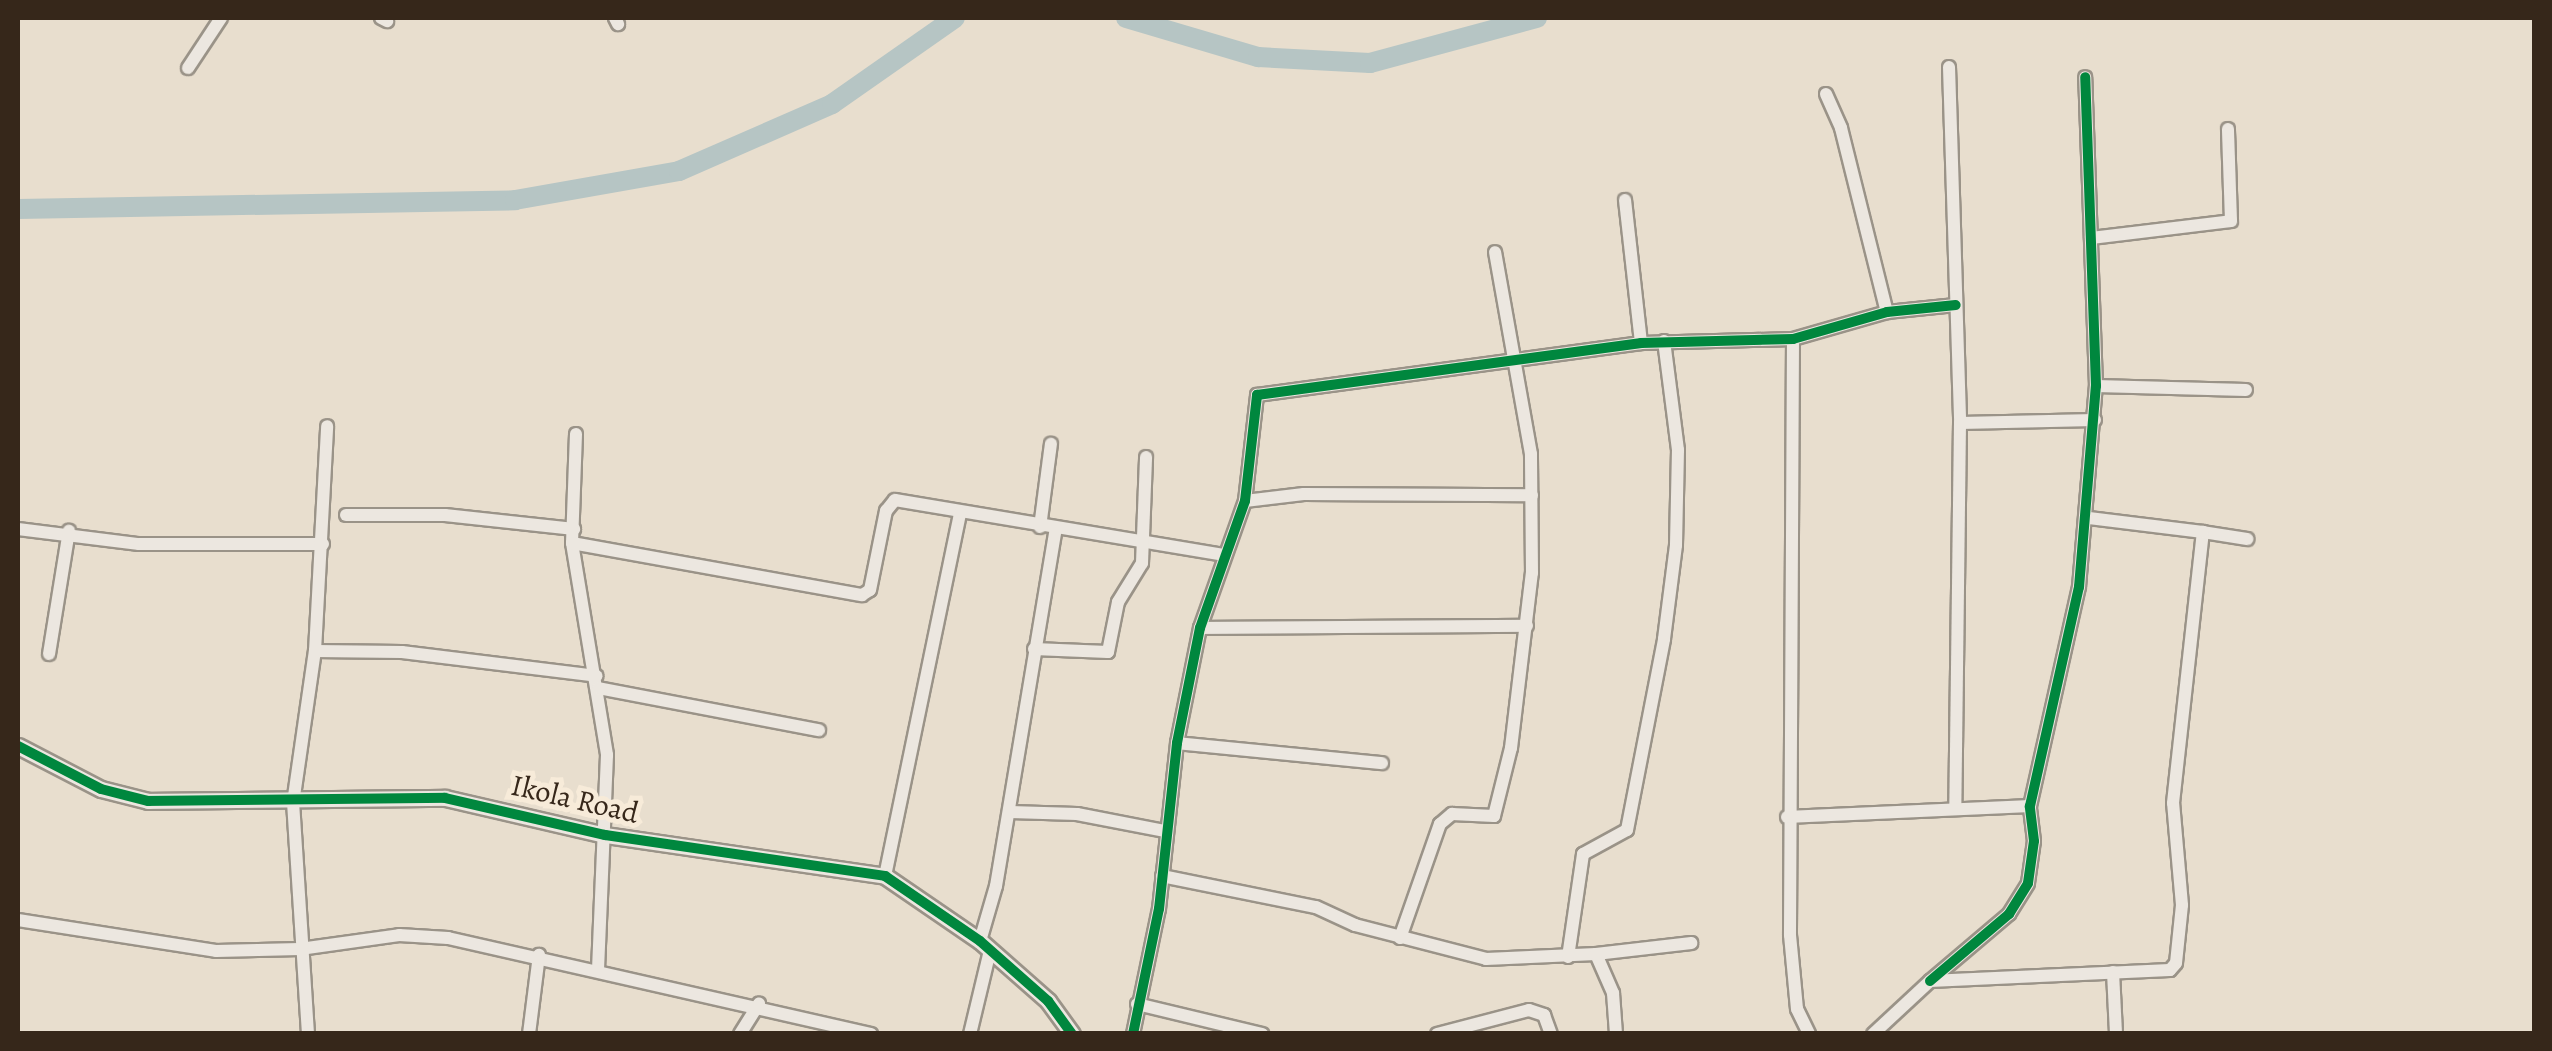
<!DOCTYPE html>
<style>
body{margin:0}
#map{position:relative;width:2552px;height:1051px;overflow:hidden;background:#e8dece;font-family:Alegreya,serif}
div>[style]{position:absolute}
.river>*{height:20px;margin:-10px;padding:0 10px;transform-origin:10px;border-radius:10px;background:#b6c5c4}
.roads{filter:drop-shadow(2px 0 #9a9388) drop-shadow(-2px 0 #9a9388) drop-shadow(0 2px #9a9388) drop-shadow(0 -2px #9a9388)}
.minor>*{height:12px;margin:-6px;padding:0 6px;transform-origin:6px;border-radius:6px;background:#ece7e0}
.tertiary>*{height:15px;margin:-7.5px;padding:0 7.5px;transform-origin:7.5px;border-radius:7.5px;background:#ece7e0}
.cycleway>*{height:10px;margin:-5px;padding:0 5px;transform-origin:5px;border-radius:5px;background:#00873e}
span{translate:-50% -50%;white-space:nowrap;text-align:center;line-height:1.15;-webkit-text-stroke:10px #f7ebd9;paint-order:stroke}
.street-label{font-size:30px;color:#36271a}
.frame{position:absolute;inset:0;border:20px solid #36271a;pointer-events:none}
</style>
<div id="map">
<div class="river">
<i style="left:1126px;top:18px;width:138px;rotate:16.5deg"></i>
<i style="left:1258px;top:57px;width:112px;rotate:3.1deg"></i>
<i style="left:1370px;top:63px;width:173px;rotate:-15.1deg"></i>
<i style="left:18px;top:209px;width:497px;rotate:-1deg"></i>
<i style="left:515px;top:200px;width:167px;rotate:-10deg"></i>
<i style="left:679px;top:171px;width:167px;rotate:-23.6deg"></i>
<i style="left:832px;top:104px;width:150px;rotate:-35deg"></i>
</div>
<div class="roads">
<div class="minor">
<i style="left:381px;top:18px;width:7px;rotate:27deg"></i>
<i style="left:615px;top:18px;width:7px;rotate:63deg"></i>
<i style="left:1949px;top:67px;width:356px;rotate:88.2deg"></i>
<i style="left:1960px;top:423px;width:384px;rotate:90.7deg"></i>
<i style="left:188px;top:68px;width:60px;rotate:-56.6deg"></i>
<i style="left:1826px;top:94px;width:37px;rotate:66deg"></i>
<i style="left:1841px;top:128px;width:190px;rotate:76deg"></i>
<i style="left:1625px;top:200px;width:144px;rotate:83.6deg"></i>
<i style="left:2091px;top:238px;width:141px;rotate:-6.9deg"></i>
<i style="left:2231px;top:221px;width:92px;rotate:-91.9deg"></i>
<i style="left:1793px;top:339px;width:596px;rotate:90.29deg"></i>
<i style="left:1790px;top:935px;width:74px;rotate:84.6deg"></i>
<i style="left:1797px;top:1009px;width:28px;rotate:64deg"></i>
<i style="left:2096px;top:386px;width:150px;rotate:1.5deg"></i>
<i style="left:1960px;top:423px;width:135px;rotate:-1.3deg"></i>
<i style="left:576px;top:434px;width:109px;rotate:92.1deg"></i>
<i style="left:572px;top:543px;width:215px;rotate:80.6deg"></i>
<i style="left:607px;top:755px;width:215px;rotate:92.4deg"></i>
<i style="left:1245px;top:501px;width:59px;rotate:-6.8deg"></i>
<i style="left:1304px;top:494px;width:228px;rotate:0.3deg"></i>
<i style="left:346px;top:515px;width:99px"></i>
<i style="left:445px;top:515px;width:130px;rotate:6.2deg"></i>
<i style="left:1040px;top:527px;width:84px;rotate:-82.5deg"></i>
<i style="left:18px;top:529px;width:122px;rotate:7.1deg"></i>
<i style="left:139px;top:544px;width:184px"></i>
<i style="left:2203px;top:532px;width:45px;rotate:9deg"></i>
<i style="left:572px;top:543px;width:295px;rotate:10.2deg"></i>
<i style="left:862px;top:595px;width:9px;rotate:-32deg"></i>
<i style="left:870px;top:590px;width:81px;rotate:-78.6deg"></i>
<i style="left:886px;top:511px;width:14px;rotate:-51deg"></i>
<i style="left:895px;top:500px;width:333px;rotate:9.5deg"></i>
<i style="left:1200px;top:628px;width:327px;rotate:-0.4deg"></i>
<i style="left:1034px;top:649px;width:74px;rotate:2.3deg"></i>
<i style="left:1108px;top:652px;width:51px;rotate:-78.7deg"></i>
<i style="left:1118px;top:602px;width:46px;rotate:-58.4deg"></i>
<i style="left:1142px;top:563px;width:106px;rotate:-87.8deg"></i>
<i style="left:315px;top:651px;width:87px;rotate:0.7deg"></i>
<i style="left:402px;top:652px;width:196px;rotate:7deg"></i>
<i style="left:49px;top:654px;width:125px;rotate:-80.8deg"></i>
<i style="left:598px;top:688px;width:225px;rotate:10.8deg"></i>
<i style="left:1177px;top:743px;width:206px;rotate:5.6deg"></i>
<i style="left:1010px;top:812px;width:67px;rotate:1.7deg"></i>
<i style="left:1077px;top:814px;width:90px;rotate:10.9deg"></i>
<i style="left:1787px;top:817px;width:243px;rotate:-2.6deg"></i>
<i style="left:885px;top:876px;width:370px;rotate:-78.3deg"></i>
<i style="left:1162px;top:876px;width:157px;rotate:11.4deg"></i>
<i style="left:1316px;top:907px;width:43px;rotate:24.8deg"></i>
<i style="left:1355px;top:925px;width:135px;rotate:14.5deg"></i>
<i style="left:1486px;top:959px;width:110px;rotate:-2.6deg"></i>
<i style="left:1596px;top:954px;width:43px;rotate:66.4deg"></i>
<i style="left:1613px;top:993px;width:41px;rotate:85.8deg"></i>
<i style="left:18px;top:920px;width:200px;rotate:8.9deg"></i>
<i style="left:216px;top:951px;width:84px;rotate:-1.4deg"></i>
<i style="left:300px;top:949px;width:100px;rotate:-8deg"></i>
<i style="left:399px;top:935px;width:49px;rotate:3.5deg"></i>
<i style="left:448px;top:938px;width:434px;rotate:12.8deg"></i>
<i style="left:1400px;top:938px;width:121px;rotate:-70.7deg"></i>
<i style="left:1440px;top:824px;width:16px;rotate:-40deg"></i>
<i style="left:1452px;top:814px;width:42px;rotate:2.7deg"></i>
<i style="left:1494px;top:816px;width:70px;rotate:-76deg"></i>
<i style="left:1511px;top:748px;width:176px;rotate:-83.2deg"></i>
<i style="left:1532px;top:573px;width:119px;rotate:-90.5deg"></i>
<i style="left:1531px;top:454px;width:205px;rotate:-100.1deg"></i>
<i style="left:980px;top:941px;width:57px;rotate:-73.8deg"></i>
<i style="left:996px;top:886px;width:362px;rotate:-80.5deg"></i>
<i style="left:1596px;top:954px;width:96px;rotate:-6.6deg"></i>
<i style="left:1568px;top:957px;width:104px;rotate:-81.7deg"></i>
<i style="left:1583px;top:854px;width:50px;rotate:-28.6deg"></i>
<i style="left:1627px;top:830px;width:195px;rotate:-79deg"></i>
<i style="left:1664px;top:639px;width:95px;rotate:-82.7deg"></i>
<i style="left:1676px;top:545px;width:95px;rotate:-88.8deg"></i>
<i style="left:1678px;top:450px;width:110px;rotate:-97.3deg"></i>
<i style="left:2113px;top:972px;width:62px;rotate:87.2deg"></i>
<i style="left:1930px;top:981px;width:104px;rotate:-40.3deg"></i>
<i style="left:2009px;top:914px;width:36px;rotate:-58deg"></i>
<i style="left:2028px;top:883px;width:42px;rotate:-81.9deg"></i>
<i style="left:2034px;top:841px;width:35px;rotate:-97deg"></i>
<i style="left:2030px;top:806px;width:224px;rotate:-77.4deg"></i>
<i style="left:2079px;top:587px;width:202px;rotate:-85.2deg"></i>
<i style="left:2096px;top:386px;width:309px;rotate:-92deg"></i>
<i style="left:1137px;top:1004px;width:129px;rotate:13.5deg"></i>
<i style="left:308px;top:1034px;width:231px;rotate:-93.7deg"></i>
<i style="left:293px;top:803px;width:154px;rotate:-81.8deg"></i>
<i style="left:315px;top:651px;width:225px;rotate:-86.9deg"></i>
<i style="left:529px;top:1034px;width:80px;rotate:-82.8deg"></i>
<i style="left:740px;top:1034px;width:36px;rotate:-58deg"></i>
<i style="left:970px;top:1034px;width:85px;rotate:-76.5deg"></i>
<i style="left:1133px;top:1034px;width:128px;rotate:-78.3deg"></i>
<i style="left:1159px;top:909px;width:167px;rotate:-83.8deg"></i>
<i style="left:1177px;top:743px;width:117px;rotate:-78.7deg"></i>
<i style="left:1200px;top:628px;width:135px;rotate:-70.5deg"></i>
<i style="left:1245px;top:501px;width:107px;rotate:-83.5deg"></i>
<i style="left:1257px;top:395px;width:388px;rotate:-7.7deg"></i>
<i style="left:1641px;top:343px;width:152px;rotate:-1.5deg"></i>
<i style="left:1793px;top:339px;width:98px;rotate:-16deg"></i>
<i style="left:1887px;top:312px;width:69px;rotate:-5.8deg"></i>
<i style="left:1437px;top:1034px;width:95px;rotate:-14.6deg"></i>
<i style="left:1529px;top:1010px;width:16px;rotate:18deg"></i>
<i style="left:1544px;top:1015px;width:20px;rotate:70deg"></i>
<i style="left:1873px;top:1034px;width:78px;rotate:-42.9deg"></i>
<i style="left:1930px;top:981px;width:240px;rotate:-2.6deg"></i>
<i style="left:2170px;top:970px;width:9px;rotate:-49deg"></i>
<i style="left:2176px;top:963px;width:58px;rotate:-84.1deg"></i>
<i style="left:2182px;top:905px;width:102px;rotate:-95deg"></i>
<i style="left:2173px;top:803px;width:273px;rotate:-83.7deg"></i>
<i style="left:2203px;top:532px;width:115px;rotate:-173deg"></i>
</div>
<div class="tertiary">
<i style="left:18px;top:746px;width:93px;rotate:27.4deg"></i>
<i style="left:101px;top:789px;width:49px;rotate:14.3deg"></i>
<i style="left:148px;top:801px;width:297px;rotate:-0.6deg"></i>
<i style="left:445px;top:798px;width:164px;rotate:13deg"></i>
<i style="left:605px;top:835px;width:283px;rotate:8.3deg"></i>
<i style="left:885px;top:876px;width:115px;rotate:34.4deg"></i>
<i style="left:980px;top:941px;width:91px;rotate:41.4deg"></i>
<i style="left:1048px;top:1001px;width:41px;rotate:54deg"></i>
</div>
</div>
<div class="cycleway">
<i style="left:18px;top:746px;width:93px;rotate:27.4deg"></i>
<i style="left:101px;top:789px;width:49px;rotate:14.3deg"></i>
<i style="left:148px;top:801px;width:297px;rotate:-0.6deg"></i>
<i style="left:445px;top:798px;width:164px;rotate:13deg"></i>
<i style="left:605px;top:835px;width:283px;rotate:8.3deg"></i>
<i style="left:885px;top:876px;width:115px;rotate:34.4deg"></i>
<i style="left:980px;top:941px;width:91px;rotate:41.4deg"></i>
<i style="left:1048px;top:1001px;width:41px;rotate:54deg"></i>
<i style="left:1930px;top:981px;width:104px;rotate:-40.3deg"></i>
<i style="left:2009px;top:914px;width:36px;rotate:-58deg"></i>
<i style="left:2028px;top:883px;width:42px;rotate:-81.9deg"></i>
<i style="left:2034px;top:841px;width:35px;rotate:-97deg"></i>
<i style="left:2030px;top:806px;width:224px;rotate:-77.4deg"></i>
<i style="left:2079px;top:587px;width:202px;rotate:-85.2deg"></i>
<i style="left:2096px;top:386px;width:309px;rotate:-92deg"></i>
<i style="left:1133px;top:1034px;width:128px;rotate:-78.3deg"></i>
<i style="left:1159px;top:909px;width:167px;rotate:-83.8deg"></i>
<i style="left:1177px;top:743px;width:117px;rotate:-78.7deg"></i>
<i style="left:1200px;top:628px;width:135px;rotate:-70.5deg"></i>
<i style="left:1245px;top:501px;width:107px;rotate:-83.5deg"></i>
<i style="left:1257px;top:395px;width:388px;rotate:-7.7deg"></i>
<i style="left:1641px;top:343px;width:152px;rotate:-1.5deg"></i>
<i style="left:1793px;top:339px;width:98px;rotate:-16deg"></i>
<i style="left:1887px;top:312px;width:69px;rotate:-5.8deg"></i>
</div>
<div class="street-label">
<span style="left:575px;top:799px;rotate:13deg">Ikola Road</span>
</div>
<div class="frame"></div>
</div>
